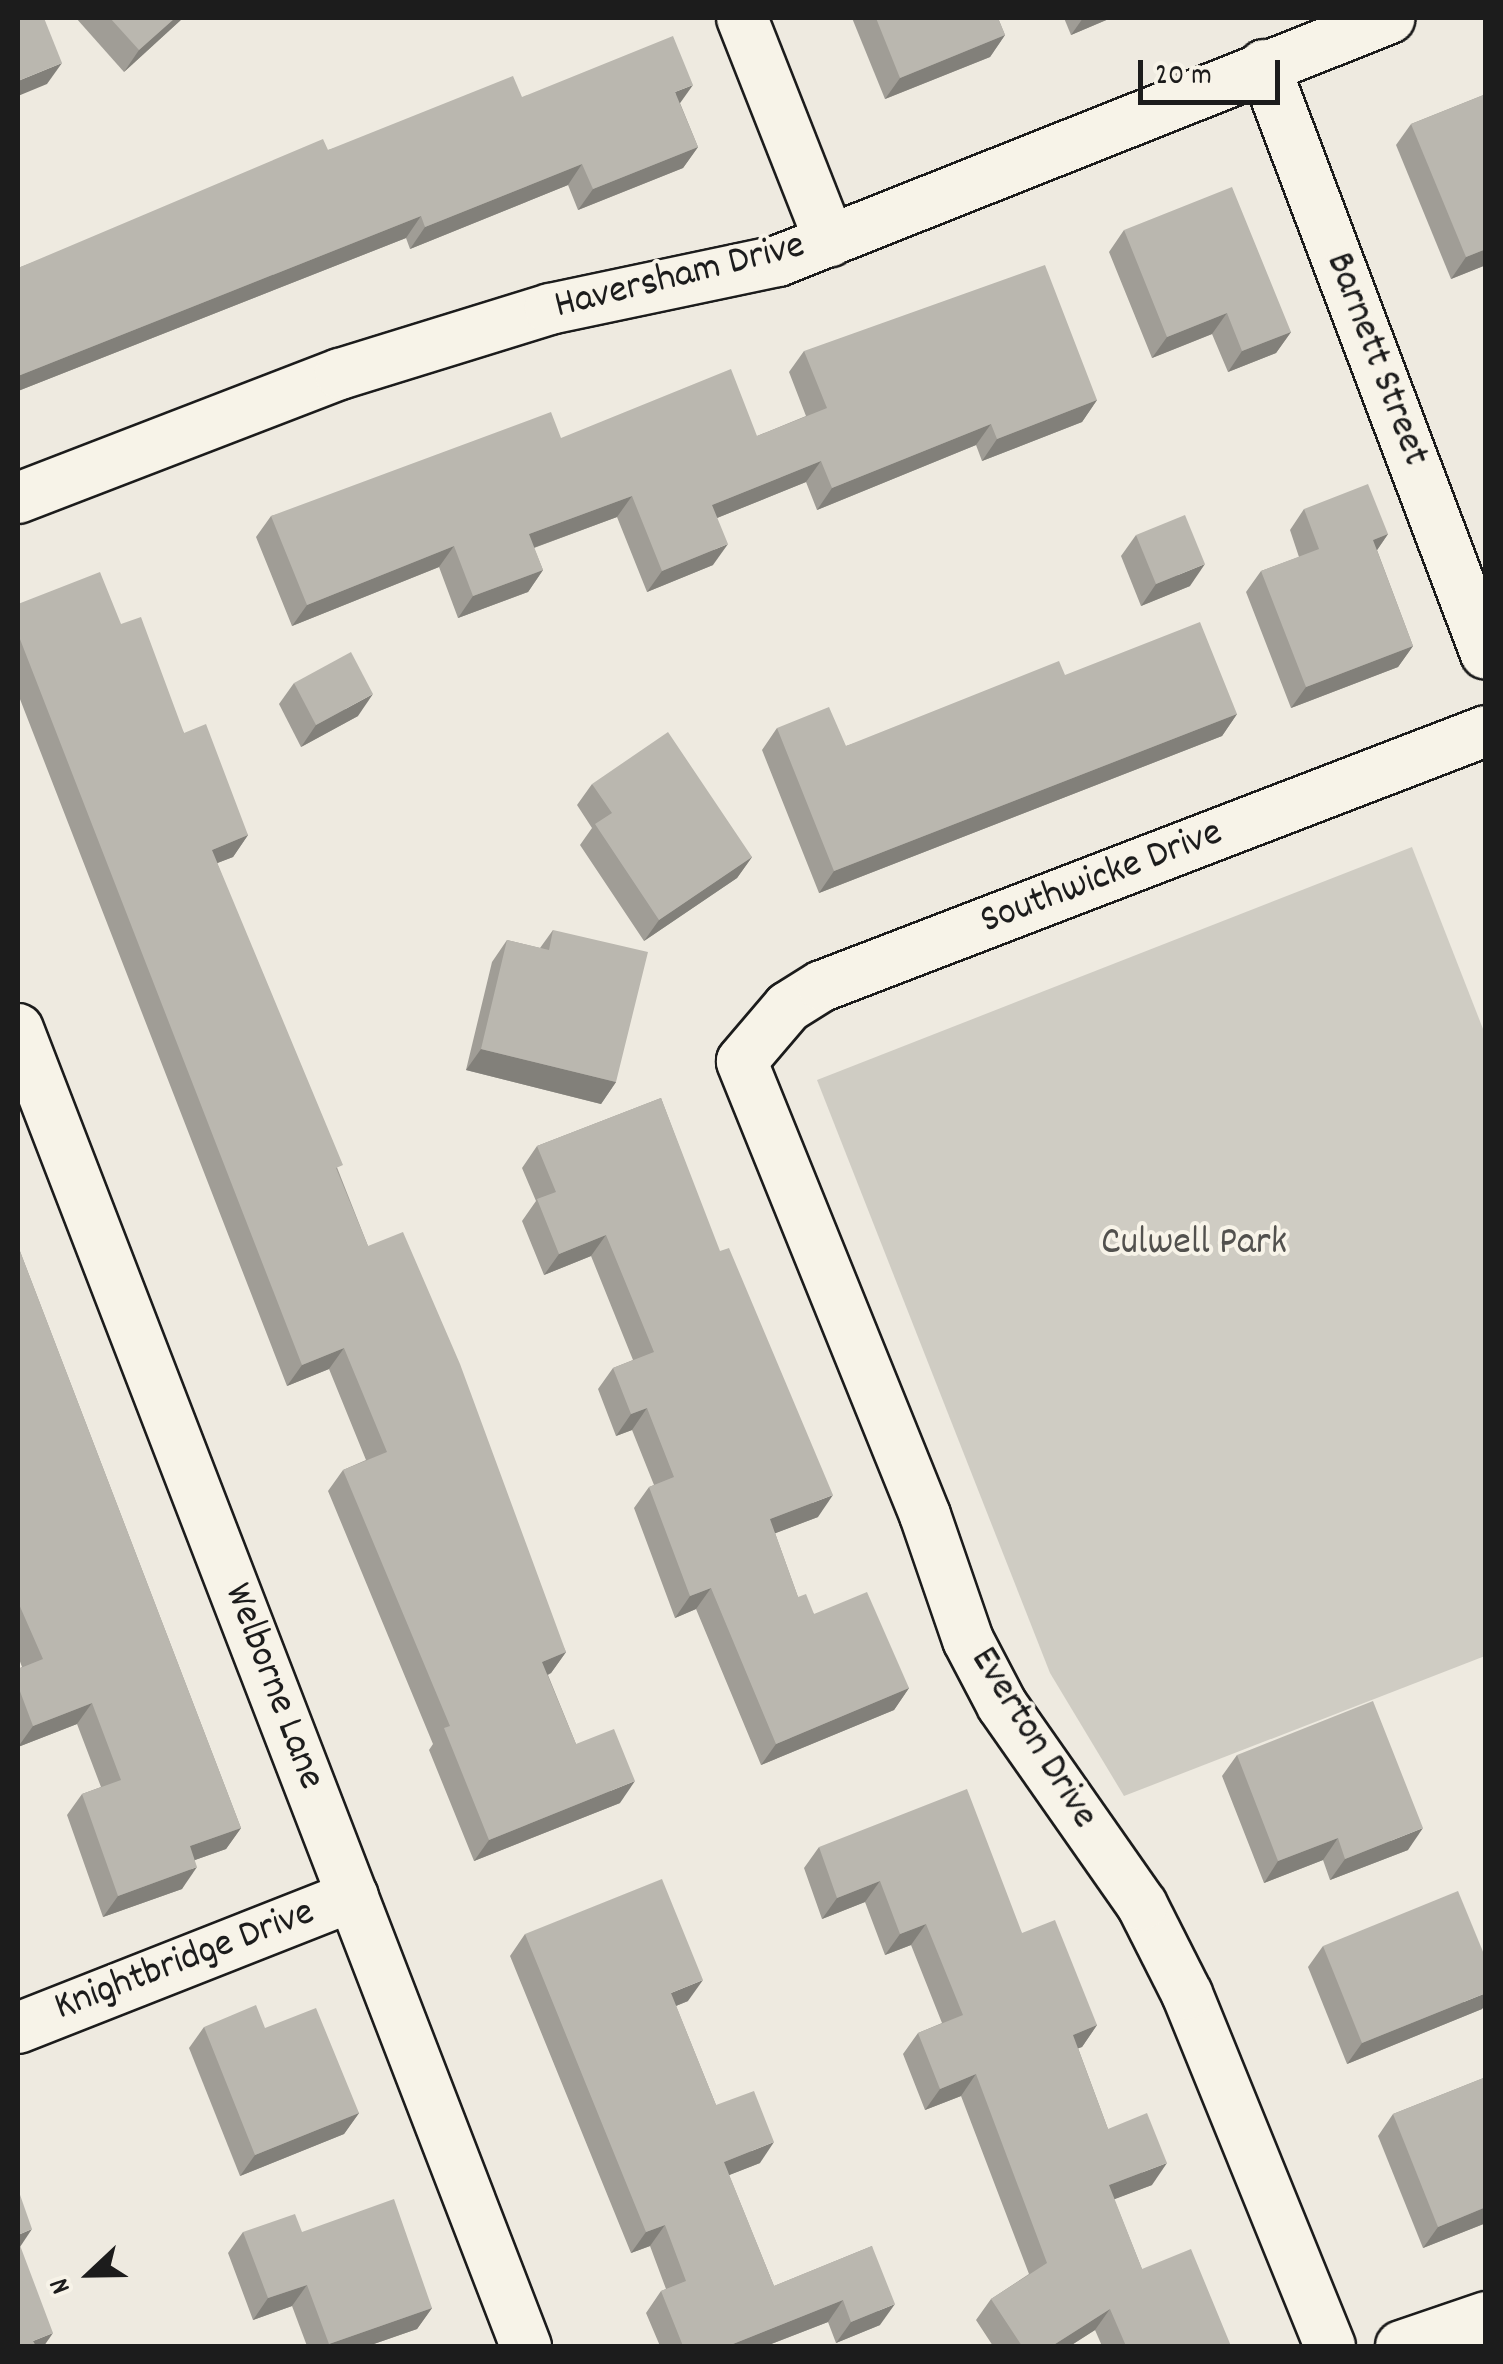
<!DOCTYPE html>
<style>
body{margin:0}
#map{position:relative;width:1503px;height:2364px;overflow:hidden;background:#eeeae0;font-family:Dekko,sans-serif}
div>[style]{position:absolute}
.green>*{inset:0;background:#cfccc3}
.roads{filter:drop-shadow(2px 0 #1c1c1c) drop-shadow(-2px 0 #1c1c1c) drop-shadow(0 2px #1c1c1c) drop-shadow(0 -2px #1c1c1c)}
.minor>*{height:50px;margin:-25px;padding:0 25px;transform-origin:25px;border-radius:25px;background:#f7f3e8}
.wall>*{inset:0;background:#a09d96}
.shaded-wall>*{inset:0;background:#82807a}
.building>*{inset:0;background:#bab7af}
span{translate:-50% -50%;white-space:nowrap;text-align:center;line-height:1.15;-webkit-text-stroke:8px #f7f3e8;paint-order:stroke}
.street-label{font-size:40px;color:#1c1c1c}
.park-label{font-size:40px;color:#52514e}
.frame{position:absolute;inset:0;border:20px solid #1c1c1c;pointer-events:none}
.north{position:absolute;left:40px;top:2224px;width:100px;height:100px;-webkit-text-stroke:8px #f7f3e8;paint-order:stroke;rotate:248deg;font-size:28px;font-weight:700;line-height:40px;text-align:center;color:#1c1c1c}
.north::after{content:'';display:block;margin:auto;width:35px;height:45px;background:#1c1c1c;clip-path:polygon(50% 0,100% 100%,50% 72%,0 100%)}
.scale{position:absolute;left:1138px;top:60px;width:142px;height:45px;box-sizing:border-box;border:5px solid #1c1c1c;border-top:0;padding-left:12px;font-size:30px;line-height:35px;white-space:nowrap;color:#1c1c1c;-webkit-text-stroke:8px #f7f3e8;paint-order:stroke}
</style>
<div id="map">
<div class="green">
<i style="clip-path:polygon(1412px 847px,1485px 1034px,1485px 1656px,1124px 1796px,1050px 1673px,817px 1080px)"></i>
</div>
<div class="roads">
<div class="minor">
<i style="left:742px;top:18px;width:240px;rotate:68.5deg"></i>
<i style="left:1264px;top:65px;width:629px;rotate:69.35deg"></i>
<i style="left:18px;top:498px;width:345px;rotate:-21.1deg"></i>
<i style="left:340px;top:374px;width:220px;rotate:-17.2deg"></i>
<i style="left:550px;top:309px;width:233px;rotate:-11.9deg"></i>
<i style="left:778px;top:261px;width:658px;rotate:-21.66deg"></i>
<i style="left:18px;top:1029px;width:1412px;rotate:68.91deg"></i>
<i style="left:18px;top:2028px;width:360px;rotate:-21.5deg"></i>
<i style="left:1330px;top:2346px;width:380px;rotate:-112.1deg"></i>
<i style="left:1187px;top:1994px;width:100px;rotate:-116.8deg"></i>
<i style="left:1142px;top:1905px;width:244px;rotate:-125deg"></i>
<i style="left:1002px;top:1705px;width:73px;rotate:-117.6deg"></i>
<i style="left:968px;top:1640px;width:132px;rotate:-109deg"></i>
<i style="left:925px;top:1515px;width:489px;rotate:-112deg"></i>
<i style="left:742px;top:1061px;width:71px;rotate:-49.6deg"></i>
<i style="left:788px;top:1007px;width:40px;rotate:-32deg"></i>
<i style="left:822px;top:986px;width:711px;rotate:-21.01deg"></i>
<i style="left:1401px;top:2346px;width:90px;rotate:-18.8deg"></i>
</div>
</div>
<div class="wall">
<i style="clip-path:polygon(76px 18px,183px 18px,124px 72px)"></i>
<i style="clip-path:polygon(852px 18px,998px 18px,1005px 35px,990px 57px,885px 99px)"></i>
<i style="clip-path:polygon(1064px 18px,1111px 18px,1071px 35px)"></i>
<i style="clip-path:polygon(1486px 94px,1486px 265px,1451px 279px,1396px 145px,1411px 124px)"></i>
<i style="clip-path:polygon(522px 97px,680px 103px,698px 147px,683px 168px,578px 210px,568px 185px,410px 249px,406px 238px,18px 391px,18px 268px,328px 150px)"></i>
<i style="clip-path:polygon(1124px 230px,1291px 332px,1276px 353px,1228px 372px,1212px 334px,1152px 358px,1109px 252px)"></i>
<i style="clip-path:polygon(804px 351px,1097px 400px,1082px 422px,982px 461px,976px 445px,817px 510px,806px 482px,717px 518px,713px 565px,647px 592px,617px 517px,534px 548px,543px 570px,528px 592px,458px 618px,439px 567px,292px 626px,256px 537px,271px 516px,561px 438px,757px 436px,806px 416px,789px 372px)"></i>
<i style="clip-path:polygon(1304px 509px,1388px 534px,1377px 550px,1413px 646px,1398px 667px,1291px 708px,1246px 592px,1261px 571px,1299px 557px,1290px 530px)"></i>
<i style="clip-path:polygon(1136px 535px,1190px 586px,1141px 606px,1121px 556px)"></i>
<i style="clip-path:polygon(18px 604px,121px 624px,184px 733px,248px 835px,233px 857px,217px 863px,368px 1246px,566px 1652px,551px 1673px,548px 1675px,576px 1744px,620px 1803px,474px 1861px,429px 1750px,433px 1744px,328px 1491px,343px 1470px,366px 1460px,329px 1369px,287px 1386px,18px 694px)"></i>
<i style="clip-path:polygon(1065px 675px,1237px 714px,1222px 736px,819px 893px,762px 750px,777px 728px,846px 746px)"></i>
<i style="clip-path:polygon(294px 683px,358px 716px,301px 747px,279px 704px)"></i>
<i style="clip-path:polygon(592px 784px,752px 857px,737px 878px,644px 941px,580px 845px,592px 828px,577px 805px)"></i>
<i style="clip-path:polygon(553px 930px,616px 1082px,601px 1104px,466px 1070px,492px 962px,507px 940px,540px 948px)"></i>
<i style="clip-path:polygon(661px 1098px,818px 1517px,775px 1533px,798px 1597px,814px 1614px,909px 1688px,894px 1710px,761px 1765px,696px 1609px,675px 1618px,634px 1508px,649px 1487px,654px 1485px,632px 1430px,616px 1436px,598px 1389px,613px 1368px,633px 1360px,591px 1256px,544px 1275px,522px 1221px,536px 1201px,522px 1168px,537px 1146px)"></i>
<i style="clip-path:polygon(18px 1246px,241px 1828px,226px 1849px,195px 1860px,182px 1889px,103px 1917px,67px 1815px,82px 1794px,101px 1787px,77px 1724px,18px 1747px,18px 1669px,22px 1667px,18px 1656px)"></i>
<i style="clip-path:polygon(1237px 1755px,1408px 1850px,1330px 1880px,1323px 1860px,1264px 1883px,1222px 1776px)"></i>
<i style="clip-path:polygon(819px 1847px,1022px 1933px,1097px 2025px,1082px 2047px,1078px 2048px,1108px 2129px,1152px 2185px,1114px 2199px,1142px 2269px,1231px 2346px,1102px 2346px,1095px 2330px,1070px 2346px,993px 2346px,976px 2320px,991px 2299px,1029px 2274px,961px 2096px,925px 2110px,903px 2054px,918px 2033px,942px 2023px,911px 1945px,885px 1955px,865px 1902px,822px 1919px,804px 1868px)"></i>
<i style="clip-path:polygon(525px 1934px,688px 2001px,676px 2006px,716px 2105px,760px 2163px,729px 2175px,774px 2286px,872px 2246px,880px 2325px,836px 2343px,828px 2322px,766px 2346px,660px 2346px,646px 2313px,661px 2291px,666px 2289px,650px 2246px,631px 2253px,510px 1956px)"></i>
<i style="clip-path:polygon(1323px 1946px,1482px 2009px,1347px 2064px,1308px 1967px)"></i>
<i style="clip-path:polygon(204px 2027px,265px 2028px,359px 2113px,344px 2134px,240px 2176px,189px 2048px)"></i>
<i style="clip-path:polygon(1486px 2077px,1486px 2223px,1423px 2248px,1378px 2136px,1393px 2114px)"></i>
<i style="clip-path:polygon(243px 2232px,302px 2232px,432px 2308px,417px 2329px,368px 2346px,307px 2346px,292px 2306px,253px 2320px,228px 2253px)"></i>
</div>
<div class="shaded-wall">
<i style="clip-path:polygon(175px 18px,183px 18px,124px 72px,139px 50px)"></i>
<i style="clip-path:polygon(1083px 18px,1111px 18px,1071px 35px)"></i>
<i style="clip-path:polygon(1005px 35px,990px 57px,885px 99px,900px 78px)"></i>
<i style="clip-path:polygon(62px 63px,47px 84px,18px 96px,18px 81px)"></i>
<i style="clip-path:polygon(693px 85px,678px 106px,675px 92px)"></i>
<i style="clip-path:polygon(698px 147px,683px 168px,578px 210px,593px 189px)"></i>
<i style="clip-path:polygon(582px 164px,568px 185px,410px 249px,425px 227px)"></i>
<i style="clip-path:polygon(421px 216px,406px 238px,18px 391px,18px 376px)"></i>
<i style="clip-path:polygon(1486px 249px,1486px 265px,1451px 279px,1466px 257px)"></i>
<i style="clip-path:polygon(1227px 313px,1212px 334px,1152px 358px,1167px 337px)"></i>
<i style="clip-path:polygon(1291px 332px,1276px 353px,1228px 372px,1242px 351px)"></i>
<i style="clip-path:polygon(1097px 400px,1082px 422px,982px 461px,997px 439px)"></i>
<i style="clip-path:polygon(991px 424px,976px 445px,817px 510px,832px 488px)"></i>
<i style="clip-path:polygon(821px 461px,806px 482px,697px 526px,712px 505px)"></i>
<i style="clip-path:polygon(632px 496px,617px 517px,514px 555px,529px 534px)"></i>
<i style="clip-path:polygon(1388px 534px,1373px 556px,1373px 540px)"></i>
<i style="clip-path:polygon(728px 544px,713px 565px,647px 592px,662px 571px)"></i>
<i style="clip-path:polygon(454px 546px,439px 567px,292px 626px,307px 605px)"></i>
<i style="clip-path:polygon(1205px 564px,1190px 586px,1141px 606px,1156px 584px)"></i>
<i style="clip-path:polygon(543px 570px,528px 592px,458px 618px,473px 596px)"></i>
<i style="clip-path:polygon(1413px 646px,1398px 667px,1291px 708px,1306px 687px)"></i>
<i style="clip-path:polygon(373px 694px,358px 716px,301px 747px,316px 725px)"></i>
<i style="clip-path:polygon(1237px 714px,1222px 736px,819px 893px,834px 871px)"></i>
<i style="clip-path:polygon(248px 835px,233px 857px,197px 871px,212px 850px)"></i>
<i style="clip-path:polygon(752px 857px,737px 878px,644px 941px,659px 920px)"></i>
<i style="clip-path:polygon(481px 1049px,616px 1082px,601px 1104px,466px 1070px)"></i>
<i style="clip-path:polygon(606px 1235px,591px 1256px,544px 1275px,559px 1254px)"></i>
<i style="clip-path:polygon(344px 1348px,329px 1369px,287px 1386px,302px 1365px)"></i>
<i style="clip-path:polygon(647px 1408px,632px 1430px,616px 1436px,631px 1414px)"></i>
<i style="clip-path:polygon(833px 1495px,818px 1517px,755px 1541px,770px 1519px)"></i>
<i style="clip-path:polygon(711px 1588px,696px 1609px,675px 1618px,690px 1596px)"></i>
<i style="clip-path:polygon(566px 1652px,551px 1673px,527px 1683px,542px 1662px)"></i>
<i style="clip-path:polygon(909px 1688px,894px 1710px,761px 1765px,776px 1744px)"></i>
<i style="clip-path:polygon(92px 1703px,77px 1724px,18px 1747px,33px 1726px)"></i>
<i style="clip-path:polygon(635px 1781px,620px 1803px,474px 1861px,489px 1840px)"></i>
<i style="clip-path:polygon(241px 1828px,226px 1849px,175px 1867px,190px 1846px)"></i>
<i style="clip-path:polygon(1423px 1828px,1408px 1850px,1330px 1880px,1345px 1859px)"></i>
<i style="clip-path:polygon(1338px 1838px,1323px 1860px,1264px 1883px,1278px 1861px)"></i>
<i style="clip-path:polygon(197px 1867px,182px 1889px,103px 1917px,118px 1896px)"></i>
<i style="clip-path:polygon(880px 1881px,865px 1902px,822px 1919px,837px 1898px)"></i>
<i style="clip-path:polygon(926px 1924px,911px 1945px,885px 1955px,900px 1934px)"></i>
<i style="clip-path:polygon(703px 1980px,688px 2001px,656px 2014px,671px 1993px)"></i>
<i style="clip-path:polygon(1486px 1993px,1486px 2005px,1482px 2009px,1347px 2064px,1362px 2043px)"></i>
<i style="clip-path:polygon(1097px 2025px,1082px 2047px,1058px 2056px,1073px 2035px)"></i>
<i style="clip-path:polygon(976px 2074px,961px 2096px,925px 2110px,940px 2089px)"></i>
<i style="clip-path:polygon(359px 2113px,344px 2134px,240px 2176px,255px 2155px)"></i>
<i style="clip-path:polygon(774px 2142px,760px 2163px,709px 2183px,724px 2162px)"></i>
<i style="clip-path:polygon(1167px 2163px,1152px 2185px,1094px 2207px,1109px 2185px)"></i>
<i style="clip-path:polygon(1486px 2207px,1486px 2223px,1423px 2248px,1438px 2227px)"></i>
<i style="clip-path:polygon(665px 2225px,650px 2246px,631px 2253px,646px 2232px)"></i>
<i style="clip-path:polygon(32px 2229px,18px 2250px,18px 2235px)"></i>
<i style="clip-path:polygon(307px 2285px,292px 2306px,253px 2320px,268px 2298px)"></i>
<i style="clip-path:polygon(843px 2300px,828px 2322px,766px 2346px,728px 2346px)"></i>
<i style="clip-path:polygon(895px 2304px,880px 2325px,836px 2343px,851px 2322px)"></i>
<i style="clip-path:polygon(432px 2308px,417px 2329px,368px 2346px,327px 2346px,329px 2344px)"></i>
<i style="clip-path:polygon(1110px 2309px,1095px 2330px,1070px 2346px,1052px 2346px)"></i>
<i style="clip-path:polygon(53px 2333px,44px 2346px,29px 2346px,33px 2341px)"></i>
</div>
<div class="building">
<i style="clip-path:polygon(18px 18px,44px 18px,62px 63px,18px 81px)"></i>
<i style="clip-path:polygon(110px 18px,175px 18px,139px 50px)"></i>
<i style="clip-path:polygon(876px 18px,998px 18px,1005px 35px,900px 78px)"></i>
<i style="clip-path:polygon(673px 36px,693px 85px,675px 92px,698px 147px,593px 189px,582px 164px,425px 227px,421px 216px,18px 376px,18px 268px,323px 139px,328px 150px,513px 76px,522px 97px)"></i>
<i style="clip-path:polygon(1486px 94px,1486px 249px,1466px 257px,1411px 124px)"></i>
<i style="clip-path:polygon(1232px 187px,1291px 332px,1242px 351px,1227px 313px,1167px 337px,1124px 230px)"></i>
<i style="clip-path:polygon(1045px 265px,1097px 400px,997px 439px,991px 424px,832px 488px,821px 461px,712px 505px,728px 544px,662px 571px,632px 496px,529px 534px,543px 570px,473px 596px,454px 546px,307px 605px,271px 516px,551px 412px,561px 438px,731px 369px,757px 436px,827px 408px,804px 351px)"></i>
<i style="clip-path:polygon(1368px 484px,1388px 534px,1373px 540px,1413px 646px,1306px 687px,1261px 571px,1319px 549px,1304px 509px)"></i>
<i style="clip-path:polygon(1185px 515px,1205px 564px,1156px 584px,1136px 535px)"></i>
<i style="clip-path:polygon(100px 572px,121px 624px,141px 617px,184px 733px,206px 724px,248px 835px,212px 850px,343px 1165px,336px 1168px,368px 1246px,403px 1232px,460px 1364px,566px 1652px,542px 1662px,576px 1744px,614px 1729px,635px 1781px,489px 1840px,444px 1728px,450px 1726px,343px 1470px,387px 1452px,344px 1348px,302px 1365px,18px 634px,18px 604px)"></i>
<i style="clip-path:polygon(1200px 622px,1237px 714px,834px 871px,777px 728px,829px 707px,846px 746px,1059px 661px,1065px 675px)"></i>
<i style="clip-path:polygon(351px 652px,373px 694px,316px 725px,294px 683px)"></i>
<i style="clip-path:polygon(668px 732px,752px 857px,659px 920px,595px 824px,612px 813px,592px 784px)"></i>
<i style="clip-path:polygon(553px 930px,648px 952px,616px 1082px,481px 1049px,507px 940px,549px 950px)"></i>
<i style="clip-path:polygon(661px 1098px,720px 1251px,729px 1248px,833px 1495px,770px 1519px,798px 1597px,806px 1594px,814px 1614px,867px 1592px,909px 1688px,776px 1744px,711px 1588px,690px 1596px,649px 1487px,674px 1477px,647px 1408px,631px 1414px,613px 1368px,654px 1352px,606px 1235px,559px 1254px,537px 1199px,556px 1192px,537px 1146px)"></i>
<i style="clip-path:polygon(18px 1246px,241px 1828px,190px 1846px,197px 1867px,118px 1896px,82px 1794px,121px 1780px,92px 1703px,33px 1726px,18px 1686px,18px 1669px,43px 1659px,18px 1602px)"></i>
<i style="clip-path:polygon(1373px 1701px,1423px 1828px,1345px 1859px,1338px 1838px,1278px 1861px,1237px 1755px)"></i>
<i style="clip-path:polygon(967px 1789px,1022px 1933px,1055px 1920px,1097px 2025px,1073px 2035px,1108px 2129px,1147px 2113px,1167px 2163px,1109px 2185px,1142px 2269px,1191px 2249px,1231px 2346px,1126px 2346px,1110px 2309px,1052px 2346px,1022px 2346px,991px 2299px,1047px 2263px,976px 2074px,940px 2089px,918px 2033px,963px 2015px,926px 1924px,900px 1934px,880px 1881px,837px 1898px,819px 1847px)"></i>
<i style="clip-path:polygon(662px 1879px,703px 1980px,671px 1993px,716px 2105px,754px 2091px,774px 2142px,724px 2162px,774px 2286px,872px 2246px,895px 2304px,851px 2322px,843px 2300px,728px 2346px,683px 2346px,661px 2291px,686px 2281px,665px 2225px,646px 2232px,525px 1934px)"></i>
<i style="clip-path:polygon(1458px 1891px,1486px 1959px,1486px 1993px,1362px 2043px,1323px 1946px)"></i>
<i style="clip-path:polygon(256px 2005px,265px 2028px,316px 2008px,359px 2113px,255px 2155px,204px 2027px)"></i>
<i style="clip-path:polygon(1486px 2077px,1486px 2207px,1438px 2227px,1393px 2114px)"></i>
<i style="clip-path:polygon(18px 2189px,32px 2229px,18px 2235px)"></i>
<i style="clip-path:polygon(394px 2199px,432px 2308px,329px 2344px,307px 2285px,268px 2298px,243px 2232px,295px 2214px,302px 2232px)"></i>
<i style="clip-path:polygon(18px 2240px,53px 2333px,33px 2341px,36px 2346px,18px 2346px)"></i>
</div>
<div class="street-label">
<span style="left:680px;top:278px;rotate:-14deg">Haversham Drive</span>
<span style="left:1375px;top:360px;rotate:69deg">Barnett Street</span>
<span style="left:1102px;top:879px;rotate:-21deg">Southwicke Drive</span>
<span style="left:272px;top:1687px;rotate:69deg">Welborne Lane</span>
<span style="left:1032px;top:1739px;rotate:58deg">Everton Drive</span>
<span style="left:185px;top:1962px;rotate:-21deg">Knightbridge Drive</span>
</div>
<div class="park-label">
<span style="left:1194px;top:1245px">Culwell Park</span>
</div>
<div class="frame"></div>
<div class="north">N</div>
<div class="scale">20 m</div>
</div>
